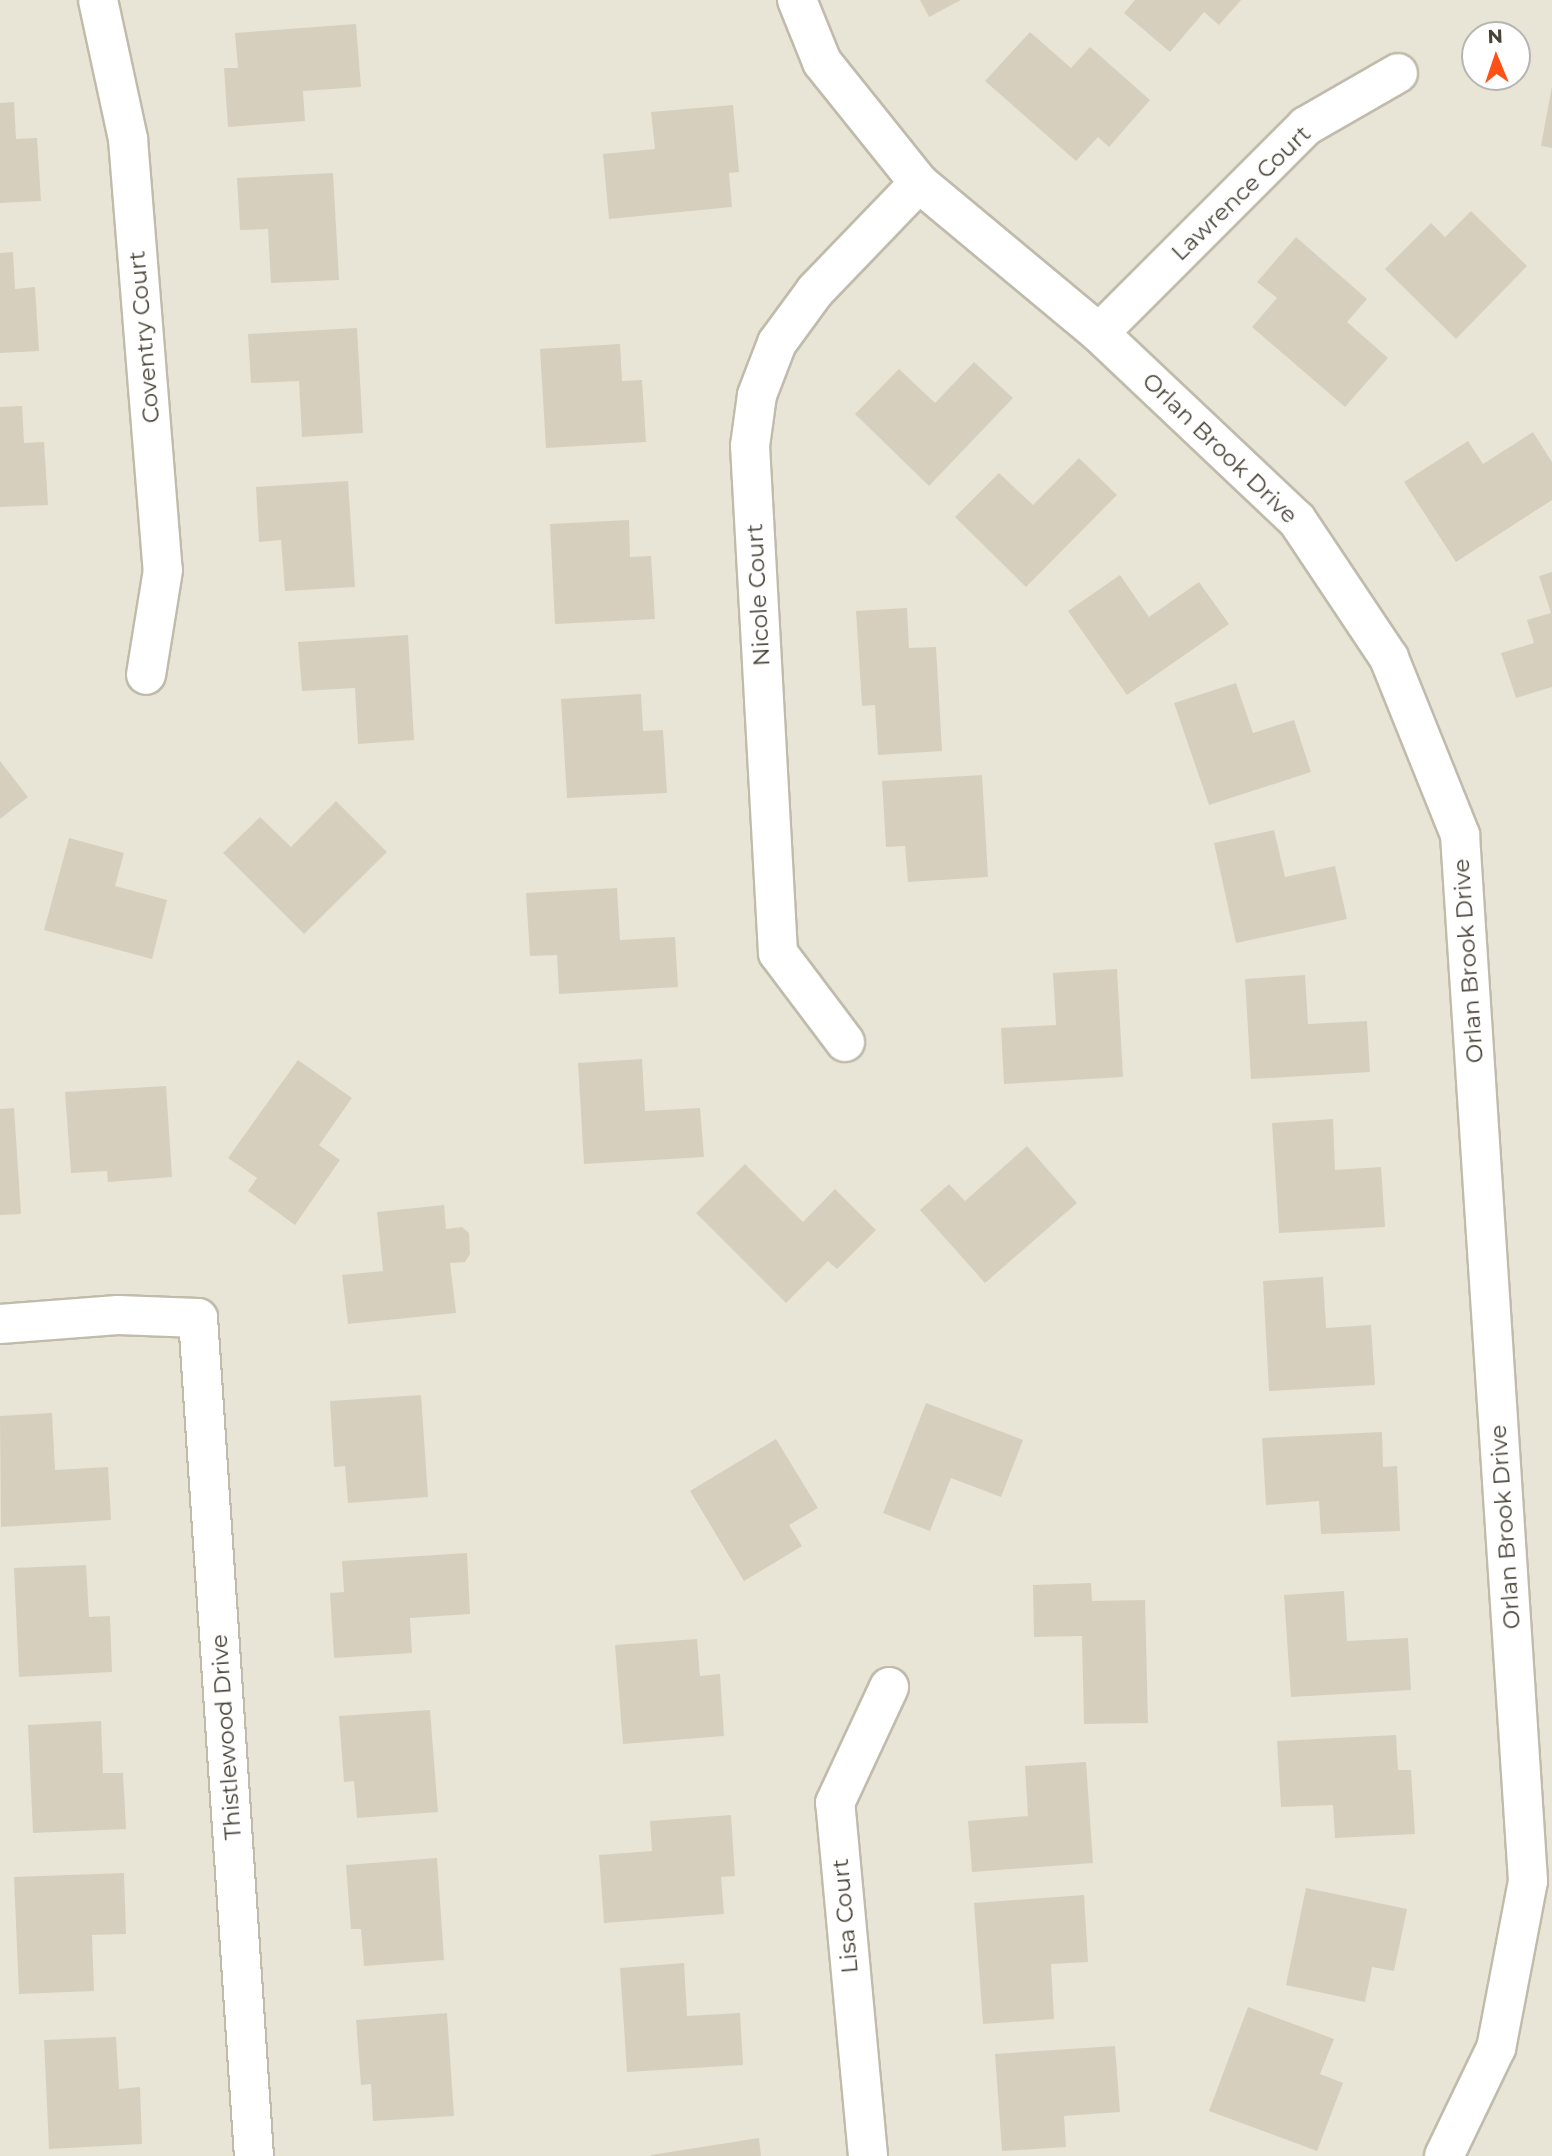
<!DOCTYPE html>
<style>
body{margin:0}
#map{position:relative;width:1552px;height:2156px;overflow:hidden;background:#f4f2e8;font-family:Montserrat,sans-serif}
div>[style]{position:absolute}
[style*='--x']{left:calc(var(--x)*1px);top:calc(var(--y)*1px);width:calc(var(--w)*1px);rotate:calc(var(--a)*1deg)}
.residential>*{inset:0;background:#e8e5d6}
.building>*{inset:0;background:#d6cfbe}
.roads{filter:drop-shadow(2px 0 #c0bbab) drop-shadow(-2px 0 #c0bbab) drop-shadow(0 2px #c0bbab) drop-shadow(0 -2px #c0bbab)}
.minor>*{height:38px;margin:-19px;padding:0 19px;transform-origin:19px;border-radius:19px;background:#fff}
span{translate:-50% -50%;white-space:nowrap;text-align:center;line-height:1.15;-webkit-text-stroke:7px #fff;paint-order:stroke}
.street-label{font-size:23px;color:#484337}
.north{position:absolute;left:1461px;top:21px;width:70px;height:70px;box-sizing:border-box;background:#fff;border:2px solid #b6b4af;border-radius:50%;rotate:358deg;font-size:19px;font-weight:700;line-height:28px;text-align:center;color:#484337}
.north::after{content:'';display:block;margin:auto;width:24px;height:32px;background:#fd5117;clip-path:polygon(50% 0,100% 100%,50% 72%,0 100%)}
</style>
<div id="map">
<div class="residential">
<div style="clip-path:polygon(evenodd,0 0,1552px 0,1552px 2156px,0 2156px,0 0,1475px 35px,1517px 35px,1517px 77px,1475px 77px,1475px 35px)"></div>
</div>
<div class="building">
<div style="clip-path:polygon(920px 0,961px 0,929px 17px)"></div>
<div style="clip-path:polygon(1135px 0,1241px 0,1219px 25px,1204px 12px,1170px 52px,1124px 13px)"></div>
<div style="clip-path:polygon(356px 24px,361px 87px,303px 91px,305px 121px,228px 127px,224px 68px,238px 68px,235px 33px)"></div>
<div style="clip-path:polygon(1030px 32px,1071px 68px,1090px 47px,1150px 100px,1109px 147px,1098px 137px,1076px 161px,985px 81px)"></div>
<div style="clip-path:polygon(1552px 86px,1552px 148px,1541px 146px)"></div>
<div style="clip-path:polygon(14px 102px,16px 139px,37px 138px,41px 201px,0 203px,0 103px)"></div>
<div style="clip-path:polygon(733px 105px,739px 172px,729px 173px,732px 207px,609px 219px,603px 154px,655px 149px,651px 112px)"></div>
<div style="clip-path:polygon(333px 173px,339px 280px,271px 283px,268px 229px,240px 230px,237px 178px)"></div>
<div style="clip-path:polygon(1471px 211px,1527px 266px,1456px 339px,1385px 269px,1431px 223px,1445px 237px)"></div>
<div style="clip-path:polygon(1296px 237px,1367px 299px,1347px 322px,1388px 358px,1345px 407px,1252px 327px,1277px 298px,1257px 282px)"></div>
<div style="clip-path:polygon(13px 252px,15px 289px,35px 287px,39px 351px,0 353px,0 253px)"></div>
<div style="clip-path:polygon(357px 328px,363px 433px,302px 437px,299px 381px,251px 383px,248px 334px)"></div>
<div style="clip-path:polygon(620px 344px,622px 381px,642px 380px,646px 442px,546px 448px,540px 349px)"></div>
<div style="clip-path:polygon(974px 362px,1013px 398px,929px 486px,855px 414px,899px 369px,935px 403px)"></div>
<div style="clip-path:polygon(22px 406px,24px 443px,44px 442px,48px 505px,0 507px,0 407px)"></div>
<div style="clip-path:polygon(1533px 432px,1552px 462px,1552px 500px,1456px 562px,1404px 482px,1468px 441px,1483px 464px)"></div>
<div style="clip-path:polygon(1079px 458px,1117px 495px,1026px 587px,955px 517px,999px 473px,1033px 505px)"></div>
<div style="clip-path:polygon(348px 481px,355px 587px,285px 591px,281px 540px,259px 542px,256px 487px)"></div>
<div style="clip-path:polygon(629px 520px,630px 557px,651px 556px,655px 619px,555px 624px,550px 524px)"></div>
<div style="clip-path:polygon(1552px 572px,1552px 687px,1516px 698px,1501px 653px,1534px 643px,1527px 620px,1551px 613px,1539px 576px)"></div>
<div style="clip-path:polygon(1120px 575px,1149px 617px,1199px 582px,1229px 624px,1127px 695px,1068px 611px)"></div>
<div style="clip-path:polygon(907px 608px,909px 648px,936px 647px,942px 751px,878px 755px,875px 705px,862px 706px,856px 611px)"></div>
<div style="clip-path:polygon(408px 635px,414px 740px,358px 744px,355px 688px,302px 691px,298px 642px)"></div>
<div style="clip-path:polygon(1236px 683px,1253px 733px,1294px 720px,1311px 772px,1209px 805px,1174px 703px)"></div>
<div style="clip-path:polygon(641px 694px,643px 731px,663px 730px,667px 793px,567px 798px,561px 699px)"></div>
<div style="clip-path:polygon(0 761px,28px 797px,0 819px)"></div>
<div style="clip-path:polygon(982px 775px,988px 877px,908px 882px,905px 846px,886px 847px,882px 781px)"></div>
<div style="clip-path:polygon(336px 801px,387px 852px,304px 934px,223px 853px,260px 817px,291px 847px)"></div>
<div style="clip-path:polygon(1274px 830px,1285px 877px,1335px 866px,1347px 919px,1236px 943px,1214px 843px)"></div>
<div style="clip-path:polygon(69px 838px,124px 853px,115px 886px,167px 900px,152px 959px,44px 930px)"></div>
<div style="clip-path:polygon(617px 888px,620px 940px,675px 937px,678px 987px,559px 994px,557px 955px,530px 956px,526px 893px)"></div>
<div style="clip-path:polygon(1117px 969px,1123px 1077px,1004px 1084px,1001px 1028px,1056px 1025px,1053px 973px)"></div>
<div style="clip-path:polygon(1305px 975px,1308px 1024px,1367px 1021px,1370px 1072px,1251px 1079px,1245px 979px)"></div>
<div style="clip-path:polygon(642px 1059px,645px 1111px,700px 1108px,704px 1157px,584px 1164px,578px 1063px)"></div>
<div style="clip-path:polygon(298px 1060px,352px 1098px,319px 1145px,340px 1160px,295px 1225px,248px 1191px,257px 1178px,228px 1158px)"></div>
<div style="clip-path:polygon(166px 1086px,172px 1177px,108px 1182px,107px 1171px,71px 1173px,65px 1092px)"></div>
<div style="clip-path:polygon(14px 1108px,21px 1214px,0 1215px,0 1109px)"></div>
<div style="clip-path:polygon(1333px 1119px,1335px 1170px,1381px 1167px,1385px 1227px,1279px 1233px,1272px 1123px)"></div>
<div style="clip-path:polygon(1027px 1146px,1077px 1203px,985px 1283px,920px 1210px,949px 1184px,965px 1201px)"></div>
<div style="clip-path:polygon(745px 1164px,803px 1222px,835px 1189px,876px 1230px,837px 1269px,828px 1261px,786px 1303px,696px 1213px)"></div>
<div style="clip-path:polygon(444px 1205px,446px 1229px,462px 1227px,469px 1233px,470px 1254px,465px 1262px,450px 1263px,456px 1313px,348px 1324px,342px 1275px,383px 1271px,377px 1212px)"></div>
<div style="clip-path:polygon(1323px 1277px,1326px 1328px,1371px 1325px,1375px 1385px,1269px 1391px,1263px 1281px)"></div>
<div style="clip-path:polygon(421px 1395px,428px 1497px,348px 1503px,345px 1466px,334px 1467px,330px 1401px)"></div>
<div style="clip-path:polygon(926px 1403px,1023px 1440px,1001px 1497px,951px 1478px,930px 1531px,883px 1513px)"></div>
<div style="clip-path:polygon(52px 1413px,55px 1470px,108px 1467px,111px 1520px,1px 1527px,0 1416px)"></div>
<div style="clip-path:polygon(1382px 1432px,1383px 1467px,1397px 1466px,1400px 1531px,1321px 1534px,1319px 1501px,1266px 1505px,1262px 1438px)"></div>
<div style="clip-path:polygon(776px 1439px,818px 1508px,789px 1525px,802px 1546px,744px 1581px,690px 1491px)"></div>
<div style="clip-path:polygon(467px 1553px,470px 1614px,410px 1618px,412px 1653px,334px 1658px,330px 1593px,344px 1592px,342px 1561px)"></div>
<div style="clip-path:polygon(86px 1565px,89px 1617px,110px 1616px,112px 1672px,19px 1677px,14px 1568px)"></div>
<div style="clip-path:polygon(1091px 1583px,1092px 1601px,1145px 1600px,1148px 1723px,1084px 1724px,1082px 1636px,1034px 1637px,1033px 1585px)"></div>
<div style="clip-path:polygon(1344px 1591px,1347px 1641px,1408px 1638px,1411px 1690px,1291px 1697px,1284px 1595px)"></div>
<div style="clip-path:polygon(697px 1639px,700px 1676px,720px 1674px,724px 1736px,623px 1744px,615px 1645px)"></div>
<div style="clip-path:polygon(430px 1710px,438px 1812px,357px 1818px,354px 1781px,344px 1782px,339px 1716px)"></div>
<div style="clip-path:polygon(101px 1721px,103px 1773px,123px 1773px,126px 1829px,33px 1833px,28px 1725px)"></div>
<div style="clip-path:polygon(1396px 1735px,1398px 1770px,1411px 1770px,1415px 1834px,1335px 1838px,1333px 1805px,1281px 1807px,1277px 1741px)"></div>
<div style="clip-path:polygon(1086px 1762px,1093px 1863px,972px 1872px,968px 1821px,1028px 1816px,1025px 1766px)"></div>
<div style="clip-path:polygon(731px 1815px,735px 1876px,721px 1877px,724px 1914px,604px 1923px,599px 1855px,652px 1851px,650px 1821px)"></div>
<div style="clip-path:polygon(437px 1858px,444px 1960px,364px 1966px,361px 1929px,351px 1929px,346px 1865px)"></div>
<div style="clip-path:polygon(124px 1873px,126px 1934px,92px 1935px,94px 1991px,19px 1994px,14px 1877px)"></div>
<div style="clip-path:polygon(1306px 1888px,1407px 1909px,1394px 1971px,1372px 1967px,1365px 2002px,1286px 1985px)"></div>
<div style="clip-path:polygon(1084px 1895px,1088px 1962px,1051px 1964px,1054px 2019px,983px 2024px,974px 1903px)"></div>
<div style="clip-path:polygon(684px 1963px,687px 2016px,740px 2013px,743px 2065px,627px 2072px,620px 1968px)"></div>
<div style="clip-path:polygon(1248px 2007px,1334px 2039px,1320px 2074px,1343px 2083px,1317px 2151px,1209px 2111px)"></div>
<div style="clip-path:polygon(447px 2013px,454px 2116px,373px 2121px,371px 2084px,361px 2085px,356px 2020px)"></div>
<div style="clip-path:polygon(116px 2037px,119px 2089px,140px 2087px,142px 2144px,49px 2149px,44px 2040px)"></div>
<div style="clip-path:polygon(1115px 2046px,1120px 2112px,1064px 2116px,1066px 2147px,1002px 2151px,995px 2054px)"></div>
<div style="clip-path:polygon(759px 2138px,761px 2156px,651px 2156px,651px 2155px)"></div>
</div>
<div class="roads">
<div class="minor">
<div style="--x:98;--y:0;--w:142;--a:77.8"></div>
<div style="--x:128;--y:139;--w:432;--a:85.4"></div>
<div style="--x:163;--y:570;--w:106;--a:99.2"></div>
<div style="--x:797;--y:0;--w:67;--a:68"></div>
<div style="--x:822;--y:62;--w:155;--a:51.3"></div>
<div style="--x:919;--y:183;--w:234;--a:39.8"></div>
<div style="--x:1099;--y:333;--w:272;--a:43.4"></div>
<div style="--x:1297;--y:520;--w:166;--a:56.3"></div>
<div style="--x:1389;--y:658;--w:191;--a:68.1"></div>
<div style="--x:1460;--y:835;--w:1048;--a:86.28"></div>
<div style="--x:1528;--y:1881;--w:170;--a:100.8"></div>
<div style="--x:1496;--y:2048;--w:120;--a:115.7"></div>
<div style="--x:1099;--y:333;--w:293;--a:-45"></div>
<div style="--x:1306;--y:126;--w:106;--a:-29.9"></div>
<div style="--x:845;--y:1042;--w:111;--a:-127"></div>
<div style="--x:778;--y:953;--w:508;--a:-93.16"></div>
<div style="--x:750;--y:446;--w:51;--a:-82.2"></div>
<div style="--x:757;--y:395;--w:56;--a:-69"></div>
<div style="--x:777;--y:343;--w:64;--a:-53.8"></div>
<div style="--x:815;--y:291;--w:150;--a:-46.1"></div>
<div style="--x:0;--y:1324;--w:118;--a:-4.4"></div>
<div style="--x:118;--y:1315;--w:80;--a:2.1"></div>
<div style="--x:198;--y:1318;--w:840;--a:86.18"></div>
<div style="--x:868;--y:2156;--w:355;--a:-95.3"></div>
<div style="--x:835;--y:1803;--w:128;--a:-65"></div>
</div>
</div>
<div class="street-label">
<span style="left:1241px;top:193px;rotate:-44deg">Lawrence Court</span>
<span style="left:144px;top:337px;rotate:-95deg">Coventry Court</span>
<span style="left:1220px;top:448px;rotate:44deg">Orlan Brook Drive</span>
<span style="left:758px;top:595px;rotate:-93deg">Nicole Court</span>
<span style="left:1468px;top:961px;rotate:-94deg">Orlan Brook Drive</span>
<span style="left:1505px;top:1527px;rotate:-94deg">Orlan Brook Drive</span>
<span style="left:226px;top:1737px;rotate:-94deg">Thistlewood Drive</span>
<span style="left:845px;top:1916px;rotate:-95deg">Lisa Court</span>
</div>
<div class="north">N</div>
</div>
